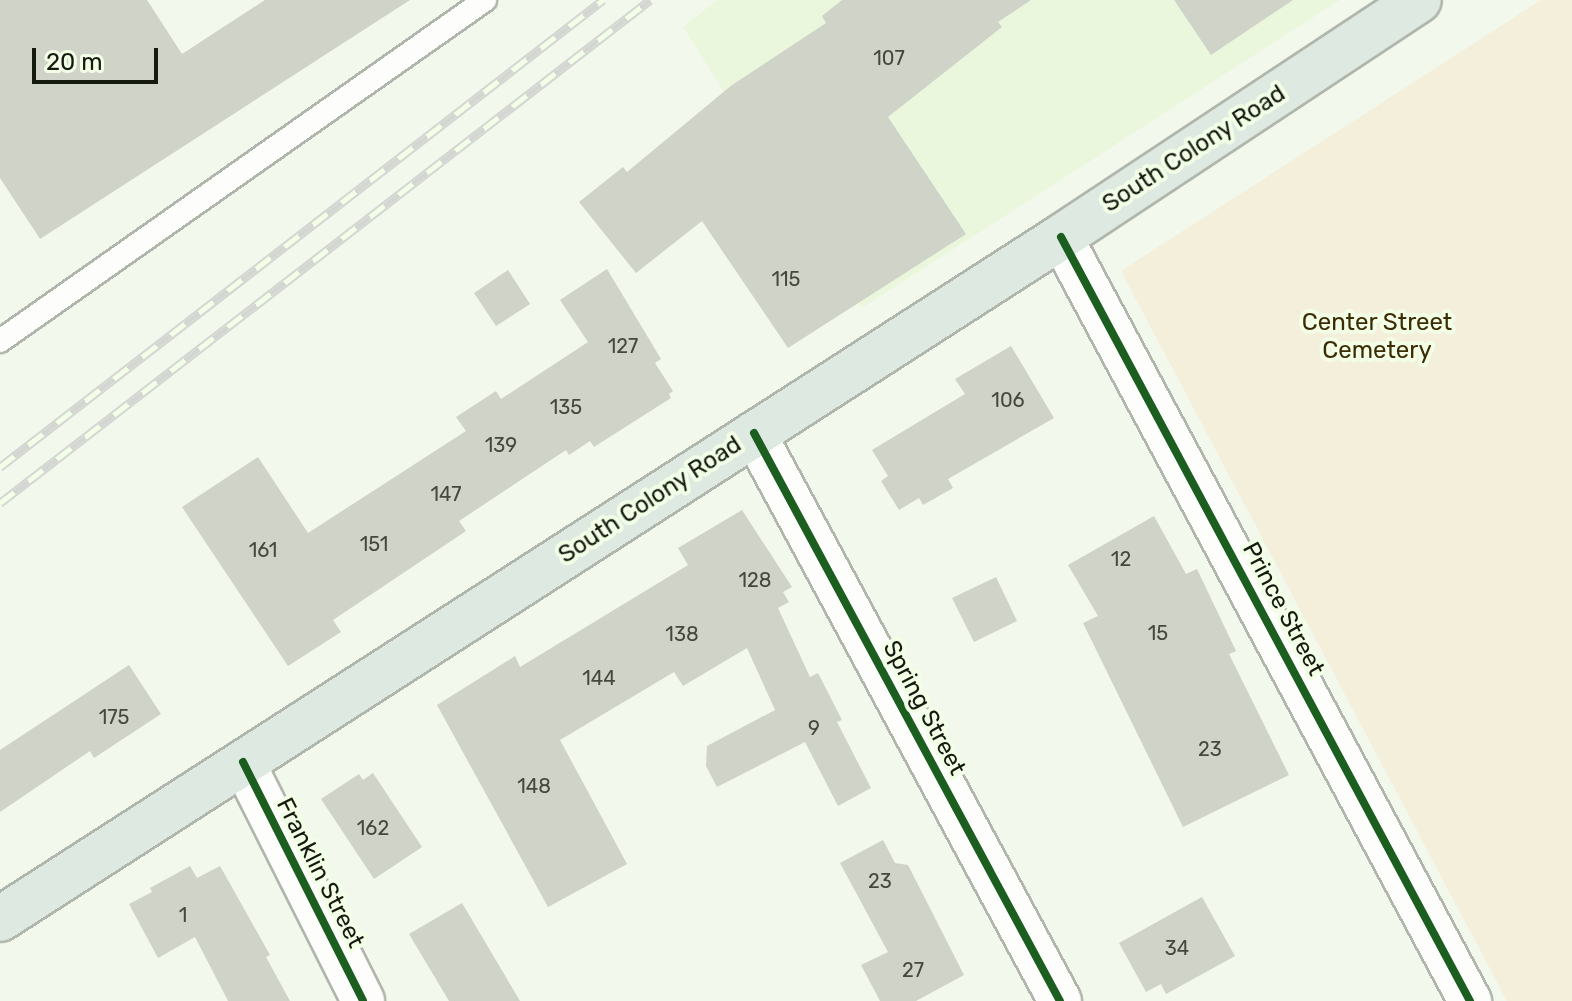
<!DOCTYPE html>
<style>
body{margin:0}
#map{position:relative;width:1572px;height:1001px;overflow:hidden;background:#f2f8ec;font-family:Rubik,sans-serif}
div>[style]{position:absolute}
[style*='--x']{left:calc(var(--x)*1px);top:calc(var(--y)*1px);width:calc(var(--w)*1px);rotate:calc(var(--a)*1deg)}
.built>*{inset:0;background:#eaf7dd}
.green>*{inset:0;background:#f4efda}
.building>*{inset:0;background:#d0d3c7}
.roads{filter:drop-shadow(2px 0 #b1b6ac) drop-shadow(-2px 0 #b1b6ac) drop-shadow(0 2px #b1b6ac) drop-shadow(0 -2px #b1b6ac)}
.lane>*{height:22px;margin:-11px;padding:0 11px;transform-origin:11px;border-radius:11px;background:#fdfefc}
.street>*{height:42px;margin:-21px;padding:0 21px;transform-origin:21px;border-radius:21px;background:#fdfefc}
.primary>*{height:44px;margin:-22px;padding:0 22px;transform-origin:22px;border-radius:22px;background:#dee9e1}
.rail>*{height:9px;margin-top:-4.5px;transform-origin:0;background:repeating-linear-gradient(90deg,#f2fee6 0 18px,#d4d6d2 0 36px);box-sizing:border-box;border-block:2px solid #d4d6d2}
.cycleway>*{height:8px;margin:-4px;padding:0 4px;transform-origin:4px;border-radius:4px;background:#1b5e20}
span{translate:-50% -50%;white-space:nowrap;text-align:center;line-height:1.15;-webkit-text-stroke:8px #f2fee6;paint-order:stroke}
.number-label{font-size:20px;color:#44483d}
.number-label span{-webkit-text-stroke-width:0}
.street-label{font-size:24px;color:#151a0f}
.park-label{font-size:24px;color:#3c2c03}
.scale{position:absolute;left:32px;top:48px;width:126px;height:36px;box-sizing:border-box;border:4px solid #151a0f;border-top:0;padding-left:10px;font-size:24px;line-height:28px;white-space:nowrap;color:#151a0f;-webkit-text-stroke:6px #f2fee6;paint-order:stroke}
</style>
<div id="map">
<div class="built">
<div style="clip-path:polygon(717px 0,1340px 0,862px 308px,683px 27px)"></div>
</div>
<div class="green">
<div style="clip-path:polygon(1541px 0,1572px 0,1572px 1001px,1507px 1001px,1121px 271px)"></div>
</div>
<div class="building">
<div style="clip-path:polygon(0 0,147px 0,182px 54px,265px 0,410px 0,40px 239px,0 178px)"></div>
<div style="clip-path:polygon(842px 0,1031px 0,998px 22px,1002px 27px,888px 117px,966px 234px,788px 348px,702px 221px,636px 273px,579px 202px,623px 167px,627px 172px,732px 85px,826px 23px,822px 16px)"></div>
<div style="clip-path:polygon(1174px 0,1293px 0,1211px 55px)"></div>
<div style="clip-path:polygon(607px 269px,661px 359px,655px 363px,673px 391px,669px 394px,671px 398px,594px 447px,590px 441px,569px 455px,566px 450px,459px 521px,466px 531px,333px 620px,341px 632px,288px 666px,182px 507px,258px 457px,308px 533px,466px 431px,456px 417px,496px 391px,501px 399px,588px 342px,560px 300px)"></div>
<div style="clip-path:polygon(508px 270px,530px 304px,496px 326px,474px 293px)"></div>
<div style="clip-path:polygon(1011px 346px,1054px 418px,948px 479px,953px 488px,923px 505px,919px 498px,899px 510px,881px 481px,888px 476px,872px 450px,965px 394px,955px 379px)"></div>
<div style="clip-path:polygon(742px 510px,792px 587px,783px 592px,789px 602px,778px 608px,810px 677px,818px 673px,842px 720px,837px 722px,871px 788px,838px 806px,805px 742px,717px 787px,706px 766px,707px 746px,775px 710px,747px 648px,683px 686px,674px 672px,560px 740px,627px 864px,548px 907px,437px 705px,515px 656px,520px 667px,688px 565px,678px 548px)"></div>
<div style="clip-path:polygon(1154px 516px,1186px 574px,1197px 569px,1236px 651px,1229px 654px,1289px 775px,1183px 827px,1083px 623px,1098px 616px,1068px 565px)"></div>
<div style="clip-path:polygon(996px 577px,1017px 621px,974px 642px,952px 598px)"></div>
<div style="clip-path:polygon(129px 665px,161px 714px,94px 758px,90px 751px,0 812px,0 750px)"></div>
<div style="clip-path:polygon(373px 773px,422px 847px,374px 879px,321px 799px,359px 774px,363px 780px)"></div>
<div style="clip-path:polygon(883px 840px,895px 863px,908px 865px,964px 975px,916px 1001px,880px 1001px,861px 965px,888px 952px,840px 863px)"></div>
<div style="clip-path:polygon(190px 866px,197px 878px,220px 866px,270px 955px,266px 957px,290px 1001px,228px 1001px,195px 937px,158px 958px,129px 904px,152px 892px,150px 888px)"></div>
<div style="clip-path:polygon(1202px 897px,1235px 956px,1166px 994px,1161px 984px,1146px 992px,1119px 943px)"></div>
<div style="clip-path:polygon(462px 903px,520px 1001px,449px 1001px,409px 934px)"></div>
</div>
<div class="roads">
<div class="lane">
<div style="--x:0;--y:341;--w:593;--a:-35.11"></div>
</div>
<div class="street">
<div style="--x:1061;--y:237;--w:867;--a:61.84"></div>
<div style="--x:754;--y:433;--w:645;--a:61.69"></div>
<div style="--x:243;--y:762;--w:267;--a:63.3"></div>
</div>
<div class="primary">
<div style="--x:0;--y:919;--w:1261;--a:-32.73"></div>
<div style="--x:1061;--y:237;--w:429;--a:-33.5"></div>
</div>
</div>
<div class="rail">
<div style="--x:0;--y:467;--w:763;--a:-37.76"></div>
<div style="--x:0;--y:503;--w:822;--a:-37.73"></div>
</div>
<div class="cycleway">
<div style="--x:1061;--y:237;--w:867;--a:61.84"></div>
<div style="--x:754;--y:433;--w:645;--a:61.69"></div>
<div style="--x:243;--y:762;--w:267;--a:63.3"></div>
</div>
<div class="number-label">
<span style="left:889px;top:58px">107</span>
<span style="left:786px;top:279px">115</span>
<span style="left:623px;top:346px">127</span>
<span style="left:1008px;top:400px">106</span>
<span style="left:566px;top:407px">135</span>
<span style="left:501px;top:445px">139</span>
<span style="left:446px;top:494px">147</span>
<span style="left:374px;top:544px">151</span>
<span style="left:263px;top:550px">161</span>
<span style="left:1121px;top:559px">12</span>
<span style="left:755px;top:580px">128</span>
<span style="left:1158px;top:633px">15</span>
<span style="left:682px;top:634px">138</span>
<span style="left:599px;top:678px">144</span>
<span style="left:114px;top:717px">175</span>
<span style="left:814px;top:728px">9</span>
<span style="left:1210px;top:749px">23</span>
<span style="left:534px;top:786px">148</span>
<span style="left:373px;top:828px">162</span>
<span style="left:880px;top:881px">23</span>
<span style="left:183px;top:915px">1</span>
<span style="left:1177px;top:948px">34</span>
<span style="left:913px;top:970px">27</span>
</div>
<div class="street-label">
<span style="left:1194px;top:149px;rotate:-33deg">South Colony Road</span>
<span style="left:650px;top:500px;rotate:-33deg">South Colony Road</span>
<span style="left:1283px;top:609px;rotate:62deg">Prince Street</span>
<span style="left:924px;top:708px;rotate:62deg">Spring Street</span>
<span style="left:320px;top:873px;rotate:63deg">Franklin Street</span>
</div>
<div class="park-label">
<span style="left:1377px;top:337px">Center Street<br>Cemetery</span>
</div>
<div class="scale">20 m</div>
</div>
